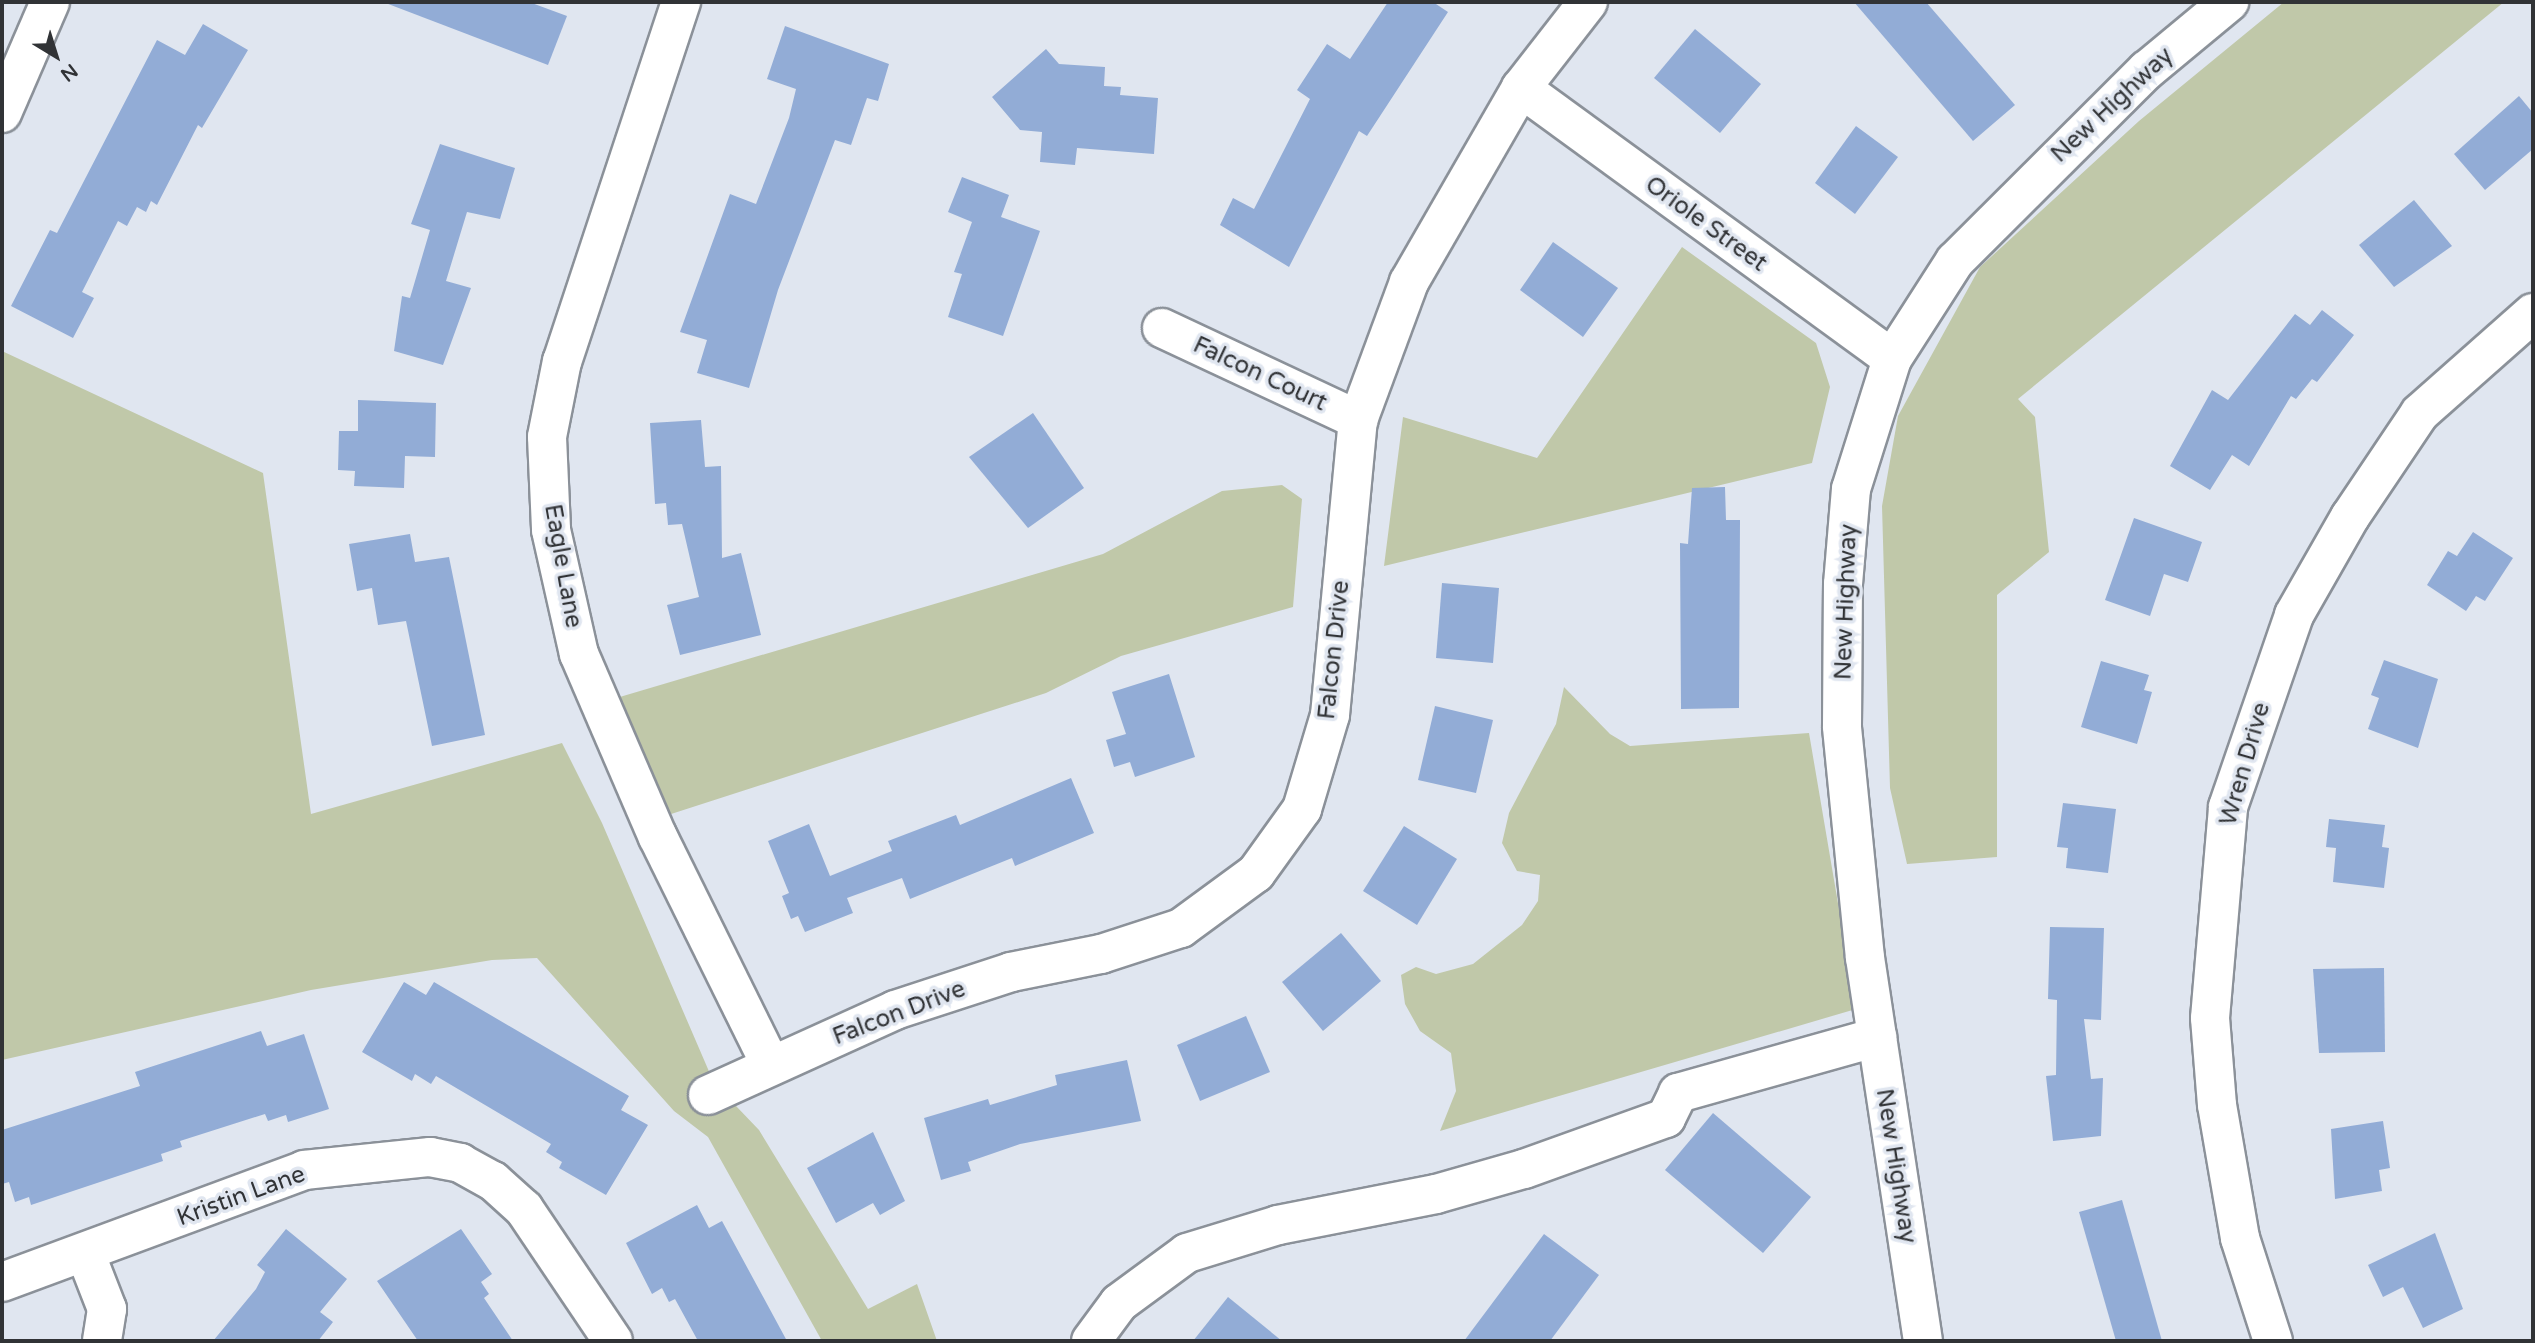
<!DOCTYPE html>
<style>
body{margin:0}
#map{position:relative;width:2535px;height:1343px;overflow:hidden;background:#e0e6f0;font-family:"Varela Round",sans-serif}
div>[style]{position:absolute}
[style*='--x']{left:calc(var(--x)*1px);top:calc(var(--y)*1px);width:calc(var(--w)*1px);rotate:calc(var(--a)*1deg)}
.green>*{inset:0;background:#c0c8a9}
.building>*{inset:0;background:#92acd6}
.roads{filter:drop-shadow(2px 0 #8b9199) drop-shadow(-2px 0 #8b9199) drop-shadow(0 2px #8b9199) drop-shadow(0 -2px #8b9199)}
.minor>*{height:38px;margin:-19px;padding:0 19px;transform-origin:19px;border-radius:19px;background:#fff}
span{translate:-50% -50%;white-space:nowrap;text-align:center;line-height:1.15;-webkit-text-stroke:7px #e0e6f0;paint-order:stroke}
.street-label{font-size:24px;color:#313336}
.frame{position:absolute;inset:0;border:4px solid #313336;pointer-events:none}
.north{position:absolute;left:21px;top:21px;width:70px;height:70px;-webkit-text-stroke:5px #e0e6f0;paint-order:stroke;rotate:142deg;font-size:19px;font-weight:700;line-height:28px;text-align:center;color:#313336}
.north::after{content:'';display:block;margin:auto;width:24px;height:32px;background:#313336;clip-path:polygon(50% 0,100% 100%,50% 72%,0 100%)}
</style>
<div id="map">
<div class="green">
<div style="clip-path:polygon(2284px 2px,2504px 2px,2018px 399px,2035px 417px,2049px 552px,1997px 595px,1997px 857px,1907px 864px,1890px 788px,1882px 506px,1898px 416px,1980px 267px,2139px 121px)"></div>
<div style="clip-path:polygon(1682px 247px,1816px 343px,1830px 387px,1812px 463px,1384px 566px,1403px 417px,1537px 458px)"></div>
<div style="clip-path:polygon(2px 351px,263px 473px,311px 814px,562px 743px,602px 823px,714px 1083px,759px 1130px,868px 1309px,917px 1284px,937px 1341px,822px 1341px,708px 1137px,674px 1111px,537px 958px,492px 960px,311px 990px,2px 1060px)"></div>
<div style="clip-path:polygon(1282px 485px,1302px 499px,1293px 607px,1121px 656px,1046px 693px,668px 815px,613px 699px,1103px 554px,1222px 491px)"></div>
<div style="clip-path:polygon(1564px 687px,1610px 734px,1630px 746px,1809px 733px,1856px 1009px,1440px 1131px,1456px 1091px,1451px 1053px,1420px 1031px,1405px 1004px,1401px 975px,1416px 967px,1436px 974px,1473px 964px,1522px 925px,1538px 901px,1540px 875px,1517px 871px,1502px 843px,1509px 813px,1556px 724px)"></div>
</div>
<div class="building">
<div style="clip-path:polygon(383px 2px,529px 2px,567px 16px,548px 65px)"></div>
<div style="clip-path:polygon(1388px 2px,1433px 2px,1448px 12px,1367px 136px,1359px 131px,1289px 267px,1220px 225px,1233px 198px,1254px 209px,1310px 99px,1297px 90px,1327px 44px,1350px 59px)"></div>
<div style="clip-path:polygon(1854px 2px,1926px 2px,2015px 105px,1973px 141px)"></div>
<div style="clip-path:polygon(203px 24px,248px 50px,202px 128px,198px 125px,157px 205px,151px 201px,146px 212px,137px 207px,127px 226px,118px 221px,82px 292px,94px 298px,73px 338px,11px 306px,50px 230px,57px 233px,157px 40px,185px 55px)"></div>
<div style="clip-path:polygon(785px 26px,889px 64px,878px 101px,867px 98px,851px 145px,835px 140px,778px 290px,749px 388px,697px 373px,707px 340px,680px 332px,730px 194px,756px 204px,789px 118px,796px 89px,767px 79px)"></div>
<div style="clip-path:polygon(1695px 29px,1761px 84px,1720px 133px,1654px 78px)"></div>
<div style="clip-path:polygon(1046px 49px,1059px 64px,1105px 67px,1104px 86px,1121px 87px,1120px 95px,1158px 98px,1154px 154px,1077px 148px,1075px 165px,1040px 162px,1042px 132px,1020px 130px,992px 97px)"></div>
<div style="clip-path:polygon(2519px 96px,2533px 113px,2533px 149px,2485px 190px,2454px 154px)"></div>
<div style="clip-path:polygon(1856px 126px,1898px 157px,1855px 214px,1815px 183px)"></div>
<div style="clip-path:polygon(440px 144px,515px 168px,500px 219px,467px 212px,446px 281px,471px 288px,443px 365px,394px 351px,402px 296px,410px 298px,430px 230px,411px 224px)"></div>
<div style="clip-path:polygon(962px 177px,1009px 195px,1001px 217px,1040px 231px,1003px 336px,948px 317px,962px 274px,954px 272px,972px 222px,948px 212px)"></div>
<div style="clip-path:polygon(2414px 200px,2452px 246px,2394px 287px,2359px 245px)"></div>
<div style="clip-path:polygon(1553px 242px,1618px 288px,1583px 337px,1520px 290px)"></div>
<div style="clip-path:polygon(2322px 310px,2354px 335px,2317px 382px,2312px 379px,2296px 399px,2291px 396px,2249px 466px,2232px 455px,2210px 490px,2170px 466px,2212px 390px,2228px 400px,2295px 314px,2310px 325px)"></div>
<div style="clip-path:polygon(358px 400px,436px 403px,435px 457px,405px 456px,404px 488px,354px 486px,355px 471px,338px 470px,339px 431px,358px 431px)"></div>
<div style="clip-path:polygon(1033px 413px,1084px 488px,1028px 528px,969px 457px)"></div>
<div style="clip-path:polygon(701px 420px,705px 467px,721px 466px,722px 558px,741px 553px,761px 635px,680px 655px,667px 605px,699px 597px,682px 524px,668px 525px,666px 503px,655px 504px,650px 423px)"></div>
<div style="clip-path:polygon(1725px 487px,1726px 520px,1740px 520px,1739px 708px,1681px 709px,1680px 543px,1688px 544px,1692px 488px)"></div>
<div style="clip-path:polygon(2134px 518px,2202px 542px,2188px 582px,2164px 574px,2150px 616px,2105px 600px)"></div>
<div style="clip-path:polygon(2473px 532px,2513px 558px,2485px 601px,2476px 596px,2466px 611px,2427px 585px,2448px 551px,2457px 556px)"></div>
<div style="clip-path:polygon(410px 534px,415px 562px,449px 557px,485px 735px,432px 746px,406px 621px,378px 625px,372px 588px,357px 591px,349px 544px)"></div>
<div style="clip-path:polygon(1442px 583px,1499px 588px,1493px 663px,1436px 658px)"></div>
<div style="clip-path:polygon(2384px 660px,2438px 679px,2418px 748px,2368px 729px,2379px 698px,2371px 695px)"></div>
<div style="clip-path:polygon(2101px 661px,2149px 675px,2144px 690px,2152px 692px,2137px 744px,2081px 727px)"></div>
<div style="clip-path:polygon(1169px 674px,1195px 757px,1135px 777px,1130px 762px,1114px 767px,1106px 740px,1126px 734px,1112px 692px)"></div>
<div style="clip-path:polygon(1435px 706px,1493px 720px,1476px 793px,1418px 780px)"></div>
<div style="clip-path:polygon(1071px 778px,1094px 833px,1015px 866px,1012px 858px,910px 899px,902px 878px,847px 898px,853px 913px,805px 932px,798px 916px,791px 919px,782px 896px,789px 893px,768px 841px,809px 824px,830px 876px,892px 851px,888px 841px,956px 815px,960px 825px)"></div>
<div style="clip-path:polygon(2063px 803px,2116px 809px,2108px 873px,2066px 868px,2068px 848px,2057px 847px)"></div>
<div style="clip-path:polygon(2329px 819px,2385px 825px,2382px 847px,2389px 848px,2384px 888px,2333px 882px,2336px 848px,2326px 847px)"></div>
<div style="clip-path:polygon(1404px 826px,1457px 859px,1417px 925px,1363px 891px)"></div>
<div style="clip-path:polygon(2050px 927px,2104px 928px,2101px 1020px,2084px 1019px,2091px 1079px,2103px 1078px,2101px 1136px,2053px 1141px,2046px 1076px,2056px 1075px,2057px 1000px,2048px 999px)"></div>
<div style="clip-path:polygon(1341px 933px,1381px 981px,1323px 1031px,1282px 982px)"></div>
<div style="clip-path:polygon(2384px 968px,2385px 1052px,2319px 1053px,2313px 969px)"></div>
<div style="clip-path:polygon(404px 982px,426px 995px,434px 982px,629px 1096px,621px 1110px,648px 1125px,606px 1195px,559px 1168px,562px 1162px,546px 1152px,551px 1144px,436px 1076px,431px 1084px,415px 1074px,412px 1081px,362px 1052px)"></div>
<div style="clip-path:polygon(1246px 1016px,1270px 1072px,1200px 1101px,1177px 1045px)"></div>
<div style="clip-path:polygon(261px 1031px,267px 1046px,304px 1034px,329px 1109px,288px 1122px,286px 1115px,268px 1121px,265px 1114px,180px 1141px,182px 1147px,161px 1154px,163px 1161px,31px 1205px,29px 1197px,15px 1202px,9px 1182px,2px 1184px,2px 1130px,140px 1086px,135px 1072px)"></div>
<div style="clip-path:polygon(1127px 1060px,1141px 1121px,1020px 1144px,968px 1162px,971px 1171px,941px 1180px,924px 1118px,988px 1099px,990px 1105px,1057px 1085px,1055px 1075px)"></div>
<div style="clip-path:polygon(1713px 1113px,1811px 1197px,1763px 1253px,1665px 1170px)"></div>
<div style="clip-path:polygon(2383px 1121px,2390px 1168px,2379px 1170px,2382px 1191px,2335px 1199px,2331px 1129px)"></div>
<div style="clip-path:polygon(873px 1132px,905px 1201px,880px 1215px,873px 1203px,836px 1223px,807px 1168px)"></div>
<div style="clip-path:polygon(2122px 1200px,2162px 1341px,2116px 1341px,2079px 1212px)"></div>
<div style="clip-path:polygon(697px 1205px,709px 1228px,722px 1221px,787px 1341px,698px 1341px,675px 1299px,669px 1302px,662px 1288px,652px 1294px,626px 1243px)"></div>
<div style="clip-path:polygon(286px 1229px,347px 1279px,320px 1312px,333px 1322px,318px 1341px,213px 1341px,256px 1289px,265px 1272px,257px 1265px)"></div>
<div style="clip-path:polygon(461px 1229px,492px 1274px,481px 1282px,489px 1294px,484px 1298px,513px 1341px,418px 1341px,377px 1281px)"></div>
<div style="clip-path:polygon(2435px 1233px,2463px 1309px,2423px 1328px,2403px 1287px,2383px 1297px,2368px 1265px)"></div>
<div style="clip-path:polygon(1544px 1234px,1599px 1275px,1550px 1341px,1464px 1341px)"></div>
<div style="clip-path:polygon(1228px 1297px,1282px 1341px,1193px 1341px)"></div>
</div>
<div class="roads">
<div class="minor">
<div style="--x:681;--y:2;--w:378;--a:108.3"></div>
<div style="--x:562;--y:361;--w:77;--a:101.2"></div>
<div style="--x:547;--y:437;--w:93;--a:87.5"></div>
<div style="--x:551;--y:530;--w:127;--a:77.3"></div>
<div style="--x:579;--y:654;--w:199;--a:66.7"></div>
<div style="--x:658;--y:837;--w:255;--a:63.7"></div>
<div style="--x:1521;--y:88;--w:459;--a:36.1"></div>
<div style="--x:2;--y:113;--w:121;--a:-66.6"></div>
<div style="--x:1162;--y:328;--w:217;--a:25.1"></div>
<div style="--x:708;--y:1095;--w:205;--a:-24.4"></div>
<div style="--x:895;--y:1010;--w:122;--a:-18.1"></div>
<div style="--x:1011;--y:972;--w:92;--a:-11.3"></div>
<div style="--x:1101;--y:954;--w:84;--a:-18"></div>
<div style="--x:1181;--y:928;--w:93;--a:-36.3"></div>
<div style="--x:1256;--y:873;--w:79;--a:-54.3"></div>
<div style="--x:1302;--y:809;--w:98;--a:-73.4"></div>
<div style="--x:1330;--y:715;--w:296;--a:-84.6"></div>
<div style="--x:1358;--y:420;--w:147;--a:-69.7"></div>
<div style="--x:1409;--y:282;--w:224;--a:-60"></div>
<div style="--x:1521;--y:88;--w:109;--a:-52.1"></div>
<div style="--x:86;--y:1255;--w:58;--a:68.7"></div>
<div style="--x:107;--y:1309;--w:32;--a:99"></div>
<div style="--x:2;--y:1282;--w:322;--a:-20.3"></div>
<div style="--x:304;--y:1170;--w:127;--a:-5.9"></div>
<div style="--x:430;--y:1157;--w:31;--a:11"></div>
<div style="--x:460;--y:1163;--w:38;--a:29"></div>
<div style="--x:493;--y:1181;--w:42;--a:42.1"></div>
<div style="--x:524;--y:1209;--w:159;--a:56"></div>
<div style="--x:1091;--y:1341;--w:47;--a:-53.6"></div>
<div style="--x:1119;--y:1303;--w:84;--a:-36.3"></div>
<div style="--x:1187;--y:1253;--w:95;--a:-17.1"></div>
<div style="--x:1278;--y:1225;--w:161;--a:-11.1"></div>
<div style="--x:1436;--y:1194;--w:91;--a:-15.9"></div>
<div style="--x:1524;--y:1169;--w:151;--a:-19.8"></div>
<div style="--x:1666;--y:1118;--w:28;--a:-64"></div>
<div style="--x:1678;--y:1093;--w:207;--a:-15.7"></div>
<div style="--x:1923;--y:1341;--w:387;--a:-98.6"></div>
<div style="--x:1865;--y:958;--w:233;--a:-95.7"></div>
<div style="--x:1842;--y:726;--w:142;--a:-89.6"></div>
<div style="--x:1843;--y:584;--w:95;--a:-85.2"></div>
<div style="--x:1851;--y:489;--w:136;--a:-72.5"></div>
<div style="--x:1892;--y:359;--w:117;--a:-57.3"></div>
<div style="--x:1955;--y:261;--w:271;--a:-44.9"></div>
<div style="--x:2147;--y:70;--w:107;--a:-39.7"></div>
<div style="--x:2273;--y:1341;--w:108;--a:-107.8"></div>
<div style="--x:2240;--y:1238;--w:135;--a:-99.8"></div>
<div style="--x:2217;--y:1105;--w:87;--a:-94.6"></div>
<div style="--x:2210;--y:1018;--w:212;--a:-85.1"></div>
<div style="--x:2228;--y:807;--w:203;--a:-71"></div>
<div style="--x:2294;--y:615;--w:113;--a:-60.3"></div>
<div style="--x:2350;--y:517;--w:125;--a:-56.1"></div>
<div style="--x:2420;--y:413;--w:151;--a:-41.5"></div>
</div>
</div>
<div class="street-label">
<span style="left:2112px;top:105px;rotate:-43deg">New Highway</span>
<span style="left:1706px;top:224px;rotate:36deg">Oriole Street</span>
<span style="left:1260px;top:374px;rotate:25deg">Falcon Court</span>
<span style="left:563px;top:566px;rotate:80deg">Eagle Lane</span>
<span style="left:1846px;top:602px;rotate:-88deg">New Highway</span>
<span style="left:1334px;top:650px;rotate:-84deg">Falcon Drive</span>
<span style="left:2245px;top:764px;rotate:-74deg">Wren Drive</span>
<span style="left:899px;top:1013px;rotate:-21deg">Falcon Drive</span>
<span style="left:1896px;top:1166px;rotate:81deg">New Highway</span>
<span style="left:241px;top:1196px;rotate:-20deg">Kristin Lane</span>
</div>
<div class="frame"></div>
<div class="north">N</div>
</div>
